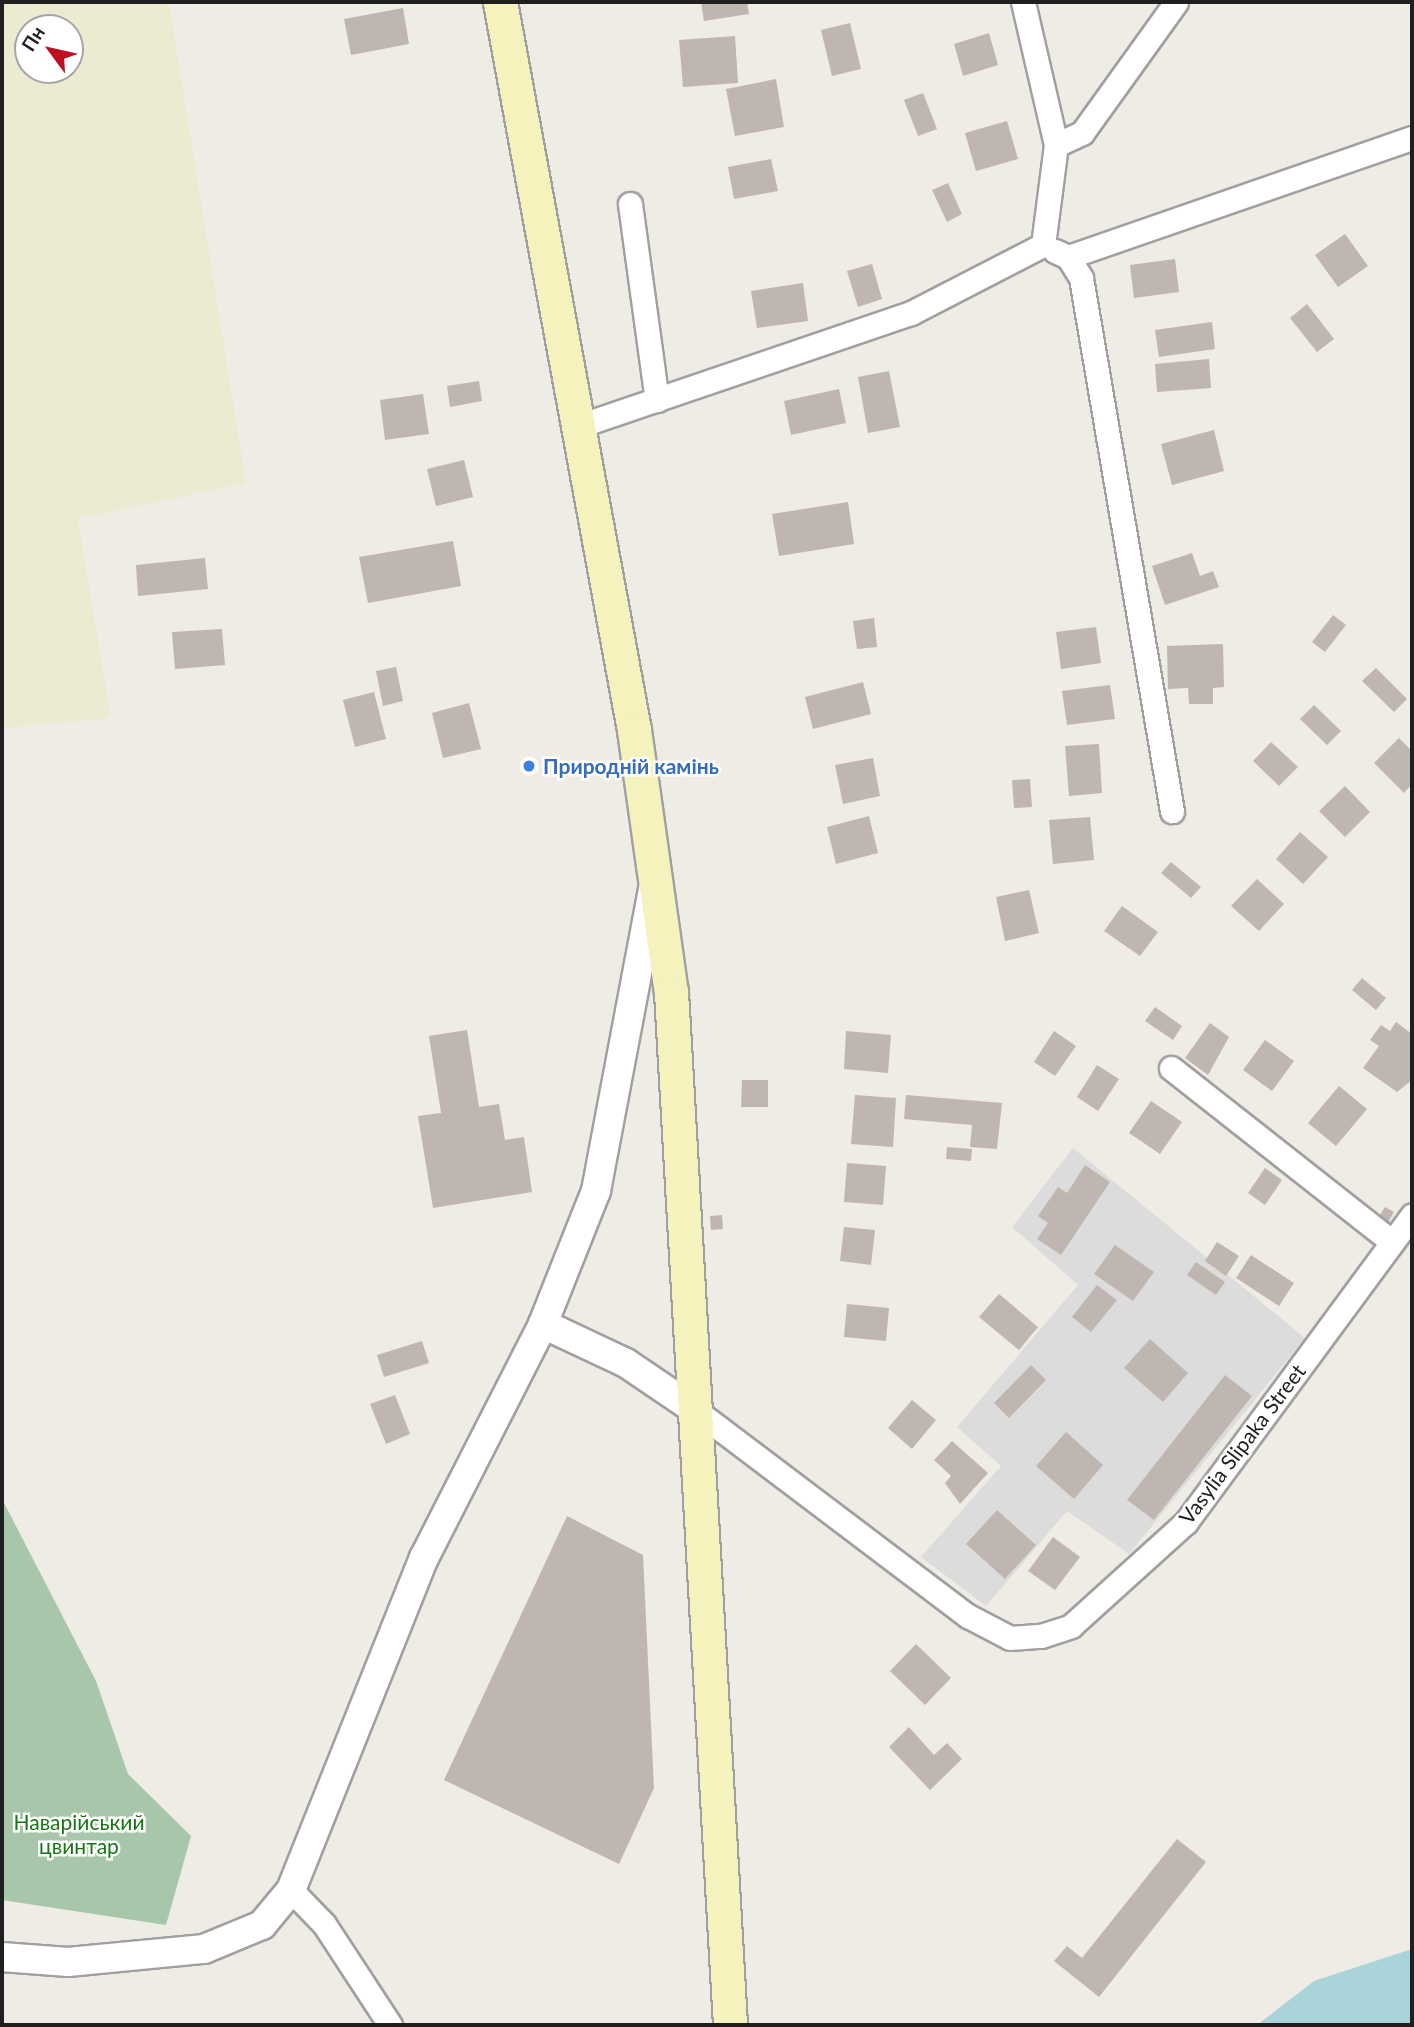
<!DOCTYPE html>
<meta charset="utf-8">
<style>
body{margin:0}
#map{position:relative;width:1414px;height:2027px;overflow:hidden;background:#efebe5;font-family:Lato,sans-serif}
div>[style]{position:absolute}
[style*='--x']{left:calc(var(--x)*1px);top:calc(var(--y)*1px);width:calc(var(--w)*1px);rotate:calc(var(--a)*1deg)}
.residential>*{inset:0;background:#dddcdc}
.farmland>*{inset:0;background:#ecebd2}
.cemetery>*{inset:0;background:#a8c6a9}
.water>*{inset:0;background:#a9d4da}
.building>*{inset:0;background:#bfb6b2}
.roads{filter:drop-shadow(2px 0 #a0a0a0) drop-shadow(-2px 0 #a0a0a0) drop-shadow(0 2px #a0a0a0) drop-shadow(0 -2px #a0a0a0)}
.minor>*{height:23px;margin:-11.5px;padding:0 11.5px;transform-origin:11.5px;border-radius:11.5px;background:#fff}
.tertiary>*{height:28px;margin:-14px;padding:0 14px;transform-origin:14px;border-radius:14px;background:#fff}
.secondary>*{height:33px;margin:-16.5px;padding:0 16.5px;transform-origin:16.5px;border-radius:16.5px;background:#f5f2bd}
.dots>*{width:19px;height:19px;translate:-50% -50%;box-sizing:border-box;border:4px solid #fff;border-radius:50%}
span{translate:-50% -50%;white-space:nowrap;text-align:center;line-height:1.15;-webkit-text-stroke:5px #fff;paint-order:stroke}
.shop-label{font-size:21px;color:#366cbe;font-weight:700}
.left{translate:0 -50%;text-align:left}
.street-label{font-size:21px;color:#1f1f1f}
.park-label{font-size:21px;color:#167613}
.frame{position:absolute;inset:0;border:4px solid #1f1f1f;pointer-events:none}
.north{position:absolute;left:14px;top:14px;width:70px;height:70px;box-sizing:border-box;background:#fff;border:2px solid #a5a5a5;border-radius:50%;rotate:303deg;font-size:19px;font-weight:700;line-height:28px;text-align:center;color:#1f1f1f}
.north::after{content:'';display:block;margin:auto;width:24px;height:32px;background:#c00d21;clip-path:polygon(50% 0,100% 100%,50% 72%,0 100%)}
</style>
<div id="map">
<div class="residential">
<div style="clip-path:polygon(1073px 1148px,1305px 1338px,1129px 1554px,1067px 1511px,986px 1606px,921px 1557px,1001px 1466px,957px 1427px,1078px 1285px,1012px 1227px)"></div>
</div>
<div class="farmland">
<div style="clip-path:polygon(evenodd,2px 2px,169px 2px,246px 483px,78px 519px,111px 718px,2px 728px,2px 2px,28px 28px,70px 28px,70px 70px,28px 70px,28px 28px)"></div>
</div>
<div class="cemetery">
<div style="clip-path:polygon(2px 1499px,96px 1681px,128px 1774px,191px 1836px,166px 1925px,2px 1900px)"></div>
</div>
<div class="water">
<div style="clip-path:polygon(1412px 1949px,1412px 2025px,1257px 2025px,1314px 1981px)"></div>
</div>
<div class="building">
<div style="clip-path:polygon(701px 2px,747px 2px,749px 14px,704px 21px)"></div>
<div style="clip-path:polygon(403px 8px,409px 44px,351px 55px,344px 19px)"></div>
<div style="clip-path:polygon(850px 23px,861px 69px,832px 76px,821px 30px)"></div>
<div style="clip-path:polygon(989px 33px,998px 65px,963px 76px,954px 44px)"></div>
<div style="clip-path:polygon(735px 36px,738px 83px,683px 87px,679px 40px)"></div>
<div style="clip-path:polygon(776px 79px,784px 127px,735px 136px,726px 89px)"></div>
<div style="clip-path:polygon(923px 93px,937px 129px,918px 136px,904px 100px)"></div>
<div style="clip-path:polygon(1007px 121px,1018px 159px,976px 171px,965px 133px)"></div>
<div style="clip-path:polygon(771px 159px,778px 191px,734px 199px,728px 167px)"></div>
<div style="clip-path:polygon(948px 183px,962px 214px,947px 222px,932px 190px)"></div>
<div style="clip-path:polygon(1345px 234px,1368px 266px,1338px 287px,1315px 255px)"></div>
<div style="clip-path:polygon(1175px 259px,1179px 292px,1134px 298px,1130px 265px)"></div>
<div style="clip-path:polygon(872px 264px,882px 299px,858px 307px,847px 271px)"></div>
<div style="clip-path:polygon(803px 283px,808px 321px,757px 328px,751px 291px)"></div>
<div style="clip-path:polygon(1307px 304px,1334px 339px,1317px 352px,1290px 318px)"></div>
<div style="clip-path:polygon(1212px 322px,1215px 349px,1159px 357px,1155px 330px)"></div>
<div style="clip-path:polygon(1209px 359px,1211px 388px,1157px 392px,1155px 364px)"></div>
<div style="clip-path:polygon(889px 371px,900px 427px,868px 433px,858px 377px)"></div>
<div style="clip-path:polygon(479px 381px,482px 401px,450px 407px,447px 386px)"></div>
<div style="clip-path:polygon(839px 389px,846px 423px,791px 435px,784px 401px)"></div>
<div style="clip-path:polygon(423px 394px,429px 434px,385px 440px,380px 400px)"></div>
<div style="clip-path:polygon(1214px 430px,1224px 471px,1172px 485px,1161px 444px)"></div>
<div style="clip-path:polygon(464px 460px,473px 497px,436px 506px,427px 469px)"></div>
<div style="clip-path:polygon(848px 502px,854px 544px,779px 556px,772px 514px)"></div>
<div style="clip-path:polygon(453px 541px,461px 586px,368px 603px,359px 557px)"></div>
<div style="clip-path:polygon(1192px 553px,1200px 576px,1213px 571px,1219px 587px,1165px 605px,1152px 566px)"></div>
<div style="clip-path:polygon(205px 558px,208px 589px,138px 596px,136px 565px)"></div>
<div style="clip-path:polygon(1333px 615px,1346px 625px,1325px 652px,1312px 642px)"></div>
<div style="clip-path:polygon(874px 618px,877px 647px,857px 649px,853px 621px)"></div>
<div style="clip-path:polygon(1096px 627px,1101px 663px,1061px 669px,1056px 632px)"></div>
<div style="clip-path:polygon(222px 629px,225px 665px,175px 669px,172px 632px)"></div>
<div style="clip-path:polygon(1223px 644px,1224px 687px,1213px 688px,1213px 704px,1189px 704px,1188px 688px,1168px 689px,1167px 646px)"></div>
<div style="clip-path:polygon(396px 667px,403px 701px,383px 706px,376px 671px)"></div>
<div style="clip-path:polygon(1376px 668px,1407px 699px,1394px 712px,1362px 681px)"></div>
<div style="clip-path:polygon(863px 682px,871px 714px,813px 729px,805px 697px)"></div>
<div style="clip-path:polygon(1110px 685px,1115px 719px,1067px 725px,1062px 691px)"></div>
<div style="clip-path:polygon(374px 692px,386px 739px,355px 747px,343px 700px)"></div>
<div style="clip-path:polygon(469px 703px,481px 749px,443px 758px,432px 713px)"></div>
<div style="clip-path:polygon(1314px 705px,1341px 731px,1327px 745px,1300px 719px)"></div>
<div style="clip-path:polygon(1399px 738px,1412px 751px,1412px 784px,1404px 793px,1374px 763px)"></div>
<div style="clip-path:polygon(1271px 742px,1298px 767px,1279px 786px,1253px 761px)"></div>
<div style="clip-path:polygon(1099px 744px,1102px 793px,1069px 796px,1065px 746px)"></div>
<div style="clip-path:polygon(873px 758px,880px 796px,843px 804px,835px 765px)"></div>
<div style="clip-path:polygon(1030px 779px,1032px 807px,1014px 808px,1012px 780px)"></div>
<div style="clip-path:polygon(1345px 786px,1370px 812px,1345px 837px,1319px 811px)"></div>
<div style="clip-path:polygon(869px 816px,878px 853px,836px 864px,827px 827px)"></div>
<div style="clip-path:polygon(1090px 817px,1094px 860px,1053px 864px,1049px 820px)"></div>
<div style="clip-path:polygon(1300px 832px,1328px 857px,1303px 884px,1276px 859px)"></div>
<div style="clip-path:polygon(1171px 862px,1201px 887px,1191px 898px,1161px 873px)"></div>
<div style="clip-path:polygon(1257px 879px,1284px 904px,1259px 931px,1231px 906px)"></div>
<div style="clip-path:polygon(1029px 890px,1039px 933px,1005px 941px,996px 897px)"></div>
<div style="clip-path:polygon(1122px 906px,1158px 932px,1140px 956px,1104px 931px)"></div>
<div style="clip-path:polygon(1362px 978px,1386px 998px,1376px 1010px,1352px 990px)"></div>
<div style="clip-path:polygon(1155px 1007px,1182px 1026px,1173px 1040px,1145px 1021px)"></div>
<div style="clip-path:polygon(1396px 1022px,1412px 1034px,1412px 1080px,1397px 1092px,1363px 1068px,1379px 1046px,1370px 1040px,1381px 1025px,1390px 1031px)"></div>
<div style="clip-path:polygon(1210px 1023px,1229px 1037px,1208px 1075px,1185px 1058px)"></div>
<div style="clip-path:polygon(467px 1030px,479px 1107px,499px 1104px,505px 1140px,524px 1137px,532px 1192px,433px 1208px,418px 1116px,441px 1113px,429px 1036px)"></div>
<div style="clip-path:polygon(846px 1031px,891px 1035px,888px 1073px,844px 1069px)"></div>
<div style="clip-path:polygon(1054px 1031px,1076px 1046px,1055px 1076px,1034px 1062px)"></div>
<div style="clip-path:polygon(1265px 1040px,1294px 1061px,1272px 1091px,1243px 1070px)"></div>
<div style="clip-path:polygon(1097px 1065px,1119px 1079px,1098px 1111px,1077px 1097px)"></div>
<div style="clip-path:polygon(742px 1080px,768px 1080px,768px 1107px,741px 1107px)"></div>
<div style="clip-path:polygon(1339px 1086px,1367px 1109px,1336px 1146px,1308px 1123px)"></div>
<div style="clip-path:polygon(855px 1095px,896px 1098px,893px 1147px,851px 1144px)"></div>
<div style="clip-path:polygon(906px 1095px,1002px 1103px,997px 1149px,970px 1147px,972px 1125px,904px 1119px)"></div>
<div style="clip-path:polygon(1151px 1101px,1182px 1122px,1160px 1154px,1129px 1133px)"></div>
<div style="clip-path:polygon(947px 1147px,972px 1149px,971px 1161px,946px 1159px)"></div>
<div style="clip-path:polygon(847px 1163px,886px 1166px,883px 1205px,844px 1202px)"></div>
<div style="clip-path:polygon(1085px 1165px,1110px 1182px,1061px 1255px,1037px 1239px,1048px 1223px,1038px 1216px,1058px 1187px,1067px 1193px)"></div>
<div style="clip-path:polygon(1265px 1168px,1282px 1180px,1265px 1205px,1248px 1193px)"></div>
<div style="clip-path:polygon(1385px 1207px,1394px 1212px,1387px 1224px,1378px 1218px)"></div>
<div style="clip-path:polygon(722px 1215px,723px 1229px,711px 1230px,710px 1216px)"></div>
<div style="clip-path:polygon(844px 1227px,875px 1230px,871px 1265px,840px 1261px)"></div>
<div style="clip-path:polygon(1217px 1242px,1239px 1256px,1226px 1276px,1205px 1261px)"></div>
<div style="clip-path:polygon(1115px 1245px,1154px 1272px,1133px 1301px,1094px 1274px)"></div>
<div style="clip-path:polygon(1251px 1255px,1294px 1283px,1279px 1306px,1236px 1278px)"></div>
<div style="clip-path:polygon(1196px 1262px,1225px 1282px,1216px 1295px,1187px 1275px)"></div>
<div style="clip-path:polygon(1097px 1285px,1117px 1300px,1091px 1332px,1072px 1317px)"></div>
<div style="clip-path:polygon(999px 1294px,1038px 1327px,1019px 1350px,979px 1317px)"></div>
<div style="clip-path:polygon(847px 1304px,889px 1308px,886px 1341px,844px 1337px)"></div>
<div style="clip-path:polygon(1150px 1339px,1188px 1373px,1163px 1402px,1124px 1368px)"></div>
<div style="clip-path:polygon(422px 1341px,429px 1363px,384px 1377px,377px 1355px)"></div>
<div style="clip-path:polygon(1031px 1365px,1046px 1380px,1009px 1418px,994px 1403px)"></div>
<div style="clip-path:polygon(1225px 1375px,1252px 1396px,1154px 1520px,1127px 1500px)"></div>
<div style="clip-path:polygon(395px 1395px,410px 1434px,386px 1444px,370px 1404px)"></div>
<div style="clip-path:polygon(912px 1400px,936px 1420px,912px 1449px,888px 1428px)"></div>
<div style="clip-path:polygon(1066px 1432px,1103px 1465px,1074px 1499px,1036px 1466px)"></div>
<div style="clip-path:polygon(952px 1441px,988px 1473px,960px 1504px,945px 1483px,951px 1476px,934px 1460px)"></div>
<div style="clip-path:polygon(997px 1510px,1036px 1545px,1005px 1579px,966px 1544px)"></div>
<div style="clip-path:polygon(567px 1516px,643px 1555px,654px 1788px,619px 1864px,444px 1780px)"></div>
<div style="clip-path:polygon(1053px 1537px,1080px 1557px,1055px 1590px,1028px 1571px)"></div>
<div style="clip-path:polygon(916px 1644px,951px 1678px,925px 1705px,890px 1671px)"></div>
<div style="clip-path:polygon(909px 1727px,934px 1755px,947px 1743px,962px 1759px,930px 1790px,889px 1747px)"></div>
<div style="clip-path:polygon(1177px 1839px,1206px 1862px,1099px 1997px,1054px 1961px,1067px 1946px,1082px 1958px)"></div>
</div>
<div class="roads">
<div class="minor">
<div style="--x:1056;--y:145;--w:29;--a:-25"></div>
<div style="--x:1082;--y:133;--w:161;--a:-54.3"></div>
<div style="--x:630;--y:204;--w:198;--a:82.2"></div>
<div style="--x:1055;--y:251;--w:14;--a:25"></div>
<div style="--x:1068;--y:257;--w:364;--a:-19.1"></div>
<div style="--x:1068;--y:257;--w:25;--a:58"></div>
<div style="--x:1081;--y:278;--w:541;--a:80.31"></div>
<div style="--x:579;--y:426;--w:351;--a:-18.8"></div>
<div style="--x:911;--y:313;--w:148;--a:-27.3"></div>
<div style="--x:1043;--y:245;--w:101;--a:-82.6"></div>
<div style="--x:1056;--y:145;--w:147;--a:-103"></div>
<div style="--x:1171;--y:1068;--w:281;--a:38.2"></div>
<div style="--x:694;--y:1409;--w:343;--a:37.1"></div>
<div style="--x:968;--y:1616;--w:47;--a:27.6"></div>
<div style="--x:1010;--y:1638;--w:31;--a:-4"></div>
<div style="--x:1041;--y:1636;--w:32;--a:-18"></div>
<div style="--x:1071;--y:1626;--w:155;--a:-42.1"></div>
<div style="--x:1186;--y:1522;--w:381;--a:-53.6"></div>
<div style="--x:291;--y:1890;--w:47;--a:45.9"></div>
<div style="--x:324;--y:1924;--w:121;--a:56.8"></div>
</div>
<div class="tertiary">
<div style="--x:543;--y:1324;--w:92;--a:25.2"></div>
<div style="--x:626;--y:1363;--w:82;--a:34.1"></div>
<div style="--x:2;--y:1957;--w:66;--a:4.3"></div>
<div style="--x:68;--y:1962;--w:137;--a:-5.5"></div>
<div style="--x:204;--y:1949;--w:63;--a:-22.5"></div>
<div style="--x:262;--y:1925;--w:45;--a:-50.4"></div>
<div style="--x:291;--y:1890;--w:358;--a:-68.2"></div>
<div style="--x:424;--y:1558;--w:263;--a:-63"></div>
<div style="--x:543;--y:1324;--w:143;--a:-68.3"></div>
<div style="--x:596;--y:1191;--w:308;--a:-79.3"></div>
</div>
<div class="secondary">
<div style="--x:500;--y:2;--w:740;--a:79.57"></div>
<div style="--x:634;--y:730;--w:265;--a:82"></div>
<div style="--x:671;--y:992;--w:1035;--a:86.73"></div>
</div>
</div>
<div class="dots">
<div style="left:529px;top:766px;background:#3f7fe0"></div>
</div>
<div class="shop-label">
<span class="left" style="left:543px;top:766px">Природній камінь</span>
</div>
<div class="street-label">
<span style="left:1242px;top:1444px;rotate:-53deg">Vasylia Slipaka Street</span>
</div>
<div class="park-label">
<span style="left:79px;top:1834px">Наварійський<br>цвинтар</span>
</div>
<div class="frame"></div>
<div class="north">Пн</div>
</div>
